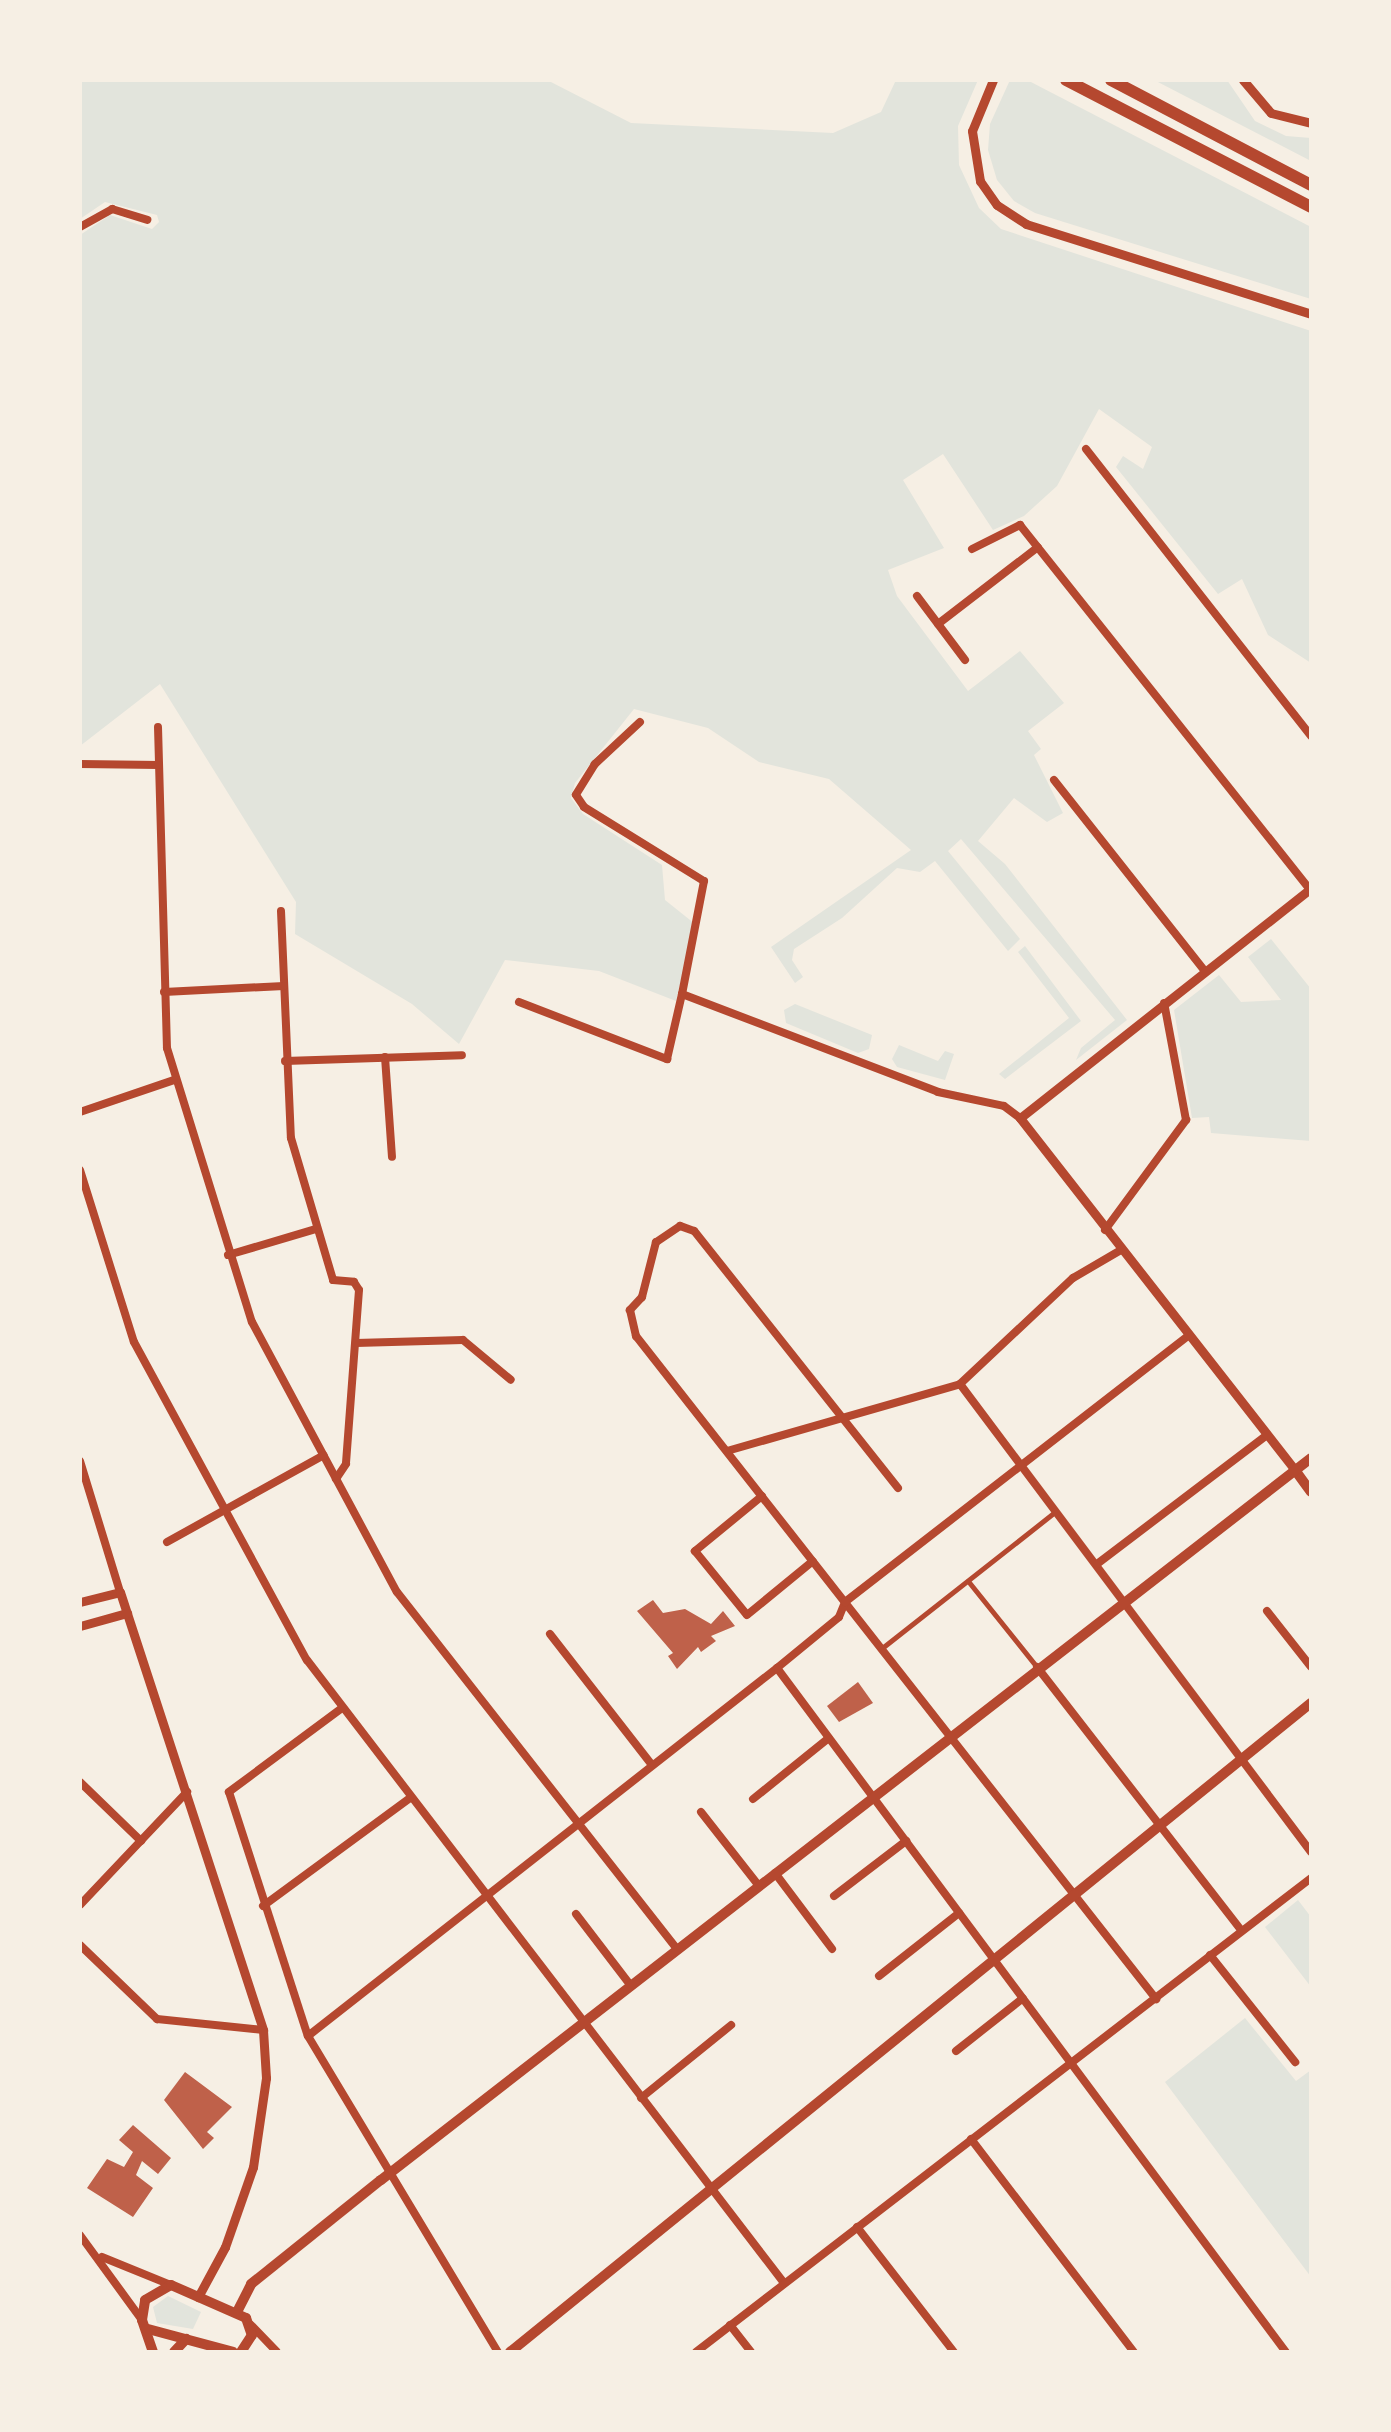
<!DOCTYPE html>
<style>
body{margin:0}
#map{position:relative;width:1391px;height:2432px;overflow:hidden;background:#f6efe4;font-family:Poppins,sans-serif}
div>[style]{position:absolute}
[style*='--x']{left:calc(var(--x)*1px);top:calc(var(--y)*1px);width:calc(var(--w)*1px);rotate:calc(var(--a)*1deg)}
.green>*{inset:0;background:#e2e4dc}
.building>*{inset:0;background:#bf614a}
.pedestrian>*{height:5px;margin:-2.5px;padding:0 2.5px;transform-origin:2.5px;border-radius:2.5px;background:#b5482f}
.minor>*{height:8px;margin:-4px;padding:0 4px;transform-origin:4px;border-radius:4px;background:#b5482f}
.tertiary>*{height:9px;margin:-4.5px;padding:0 4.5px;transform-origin:4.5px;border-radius:4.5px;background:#b5482f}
.secondary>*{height:10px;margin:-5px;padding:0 5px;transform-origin:5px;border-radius:5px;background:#b5482f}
.motorway>*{height:12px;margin:-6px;padding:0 6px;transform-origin:6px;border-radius:6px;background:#b5482f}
span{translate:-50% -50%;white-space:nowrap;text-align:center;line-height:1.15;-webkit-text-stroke:9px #f6efe4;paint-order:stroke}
.frame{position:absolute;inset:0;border:82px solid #f6efe4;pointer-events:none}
</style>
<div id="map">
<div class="green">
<div style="clip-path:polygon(80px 80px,547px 80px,631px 123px,833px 133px,881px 112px,896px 80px,978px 80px,958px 126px,959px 165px,979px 208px,1001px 229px,1311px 331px,1311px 663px,1268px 635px,1242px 579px,1218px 594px,1116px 467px,1123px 456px,1143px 469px,1152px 447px,1099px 409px,1057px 486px,1024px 516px,993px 530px,943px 454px,903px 480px,944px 548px,888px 570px,897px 596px,968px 691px,1020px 651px,1064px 703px,1028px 731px,1041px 749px,1034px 755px,1063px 813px,1047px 822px,1014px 798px,978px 841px,1005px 864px,1127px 1020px,1076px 1060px,1081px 1048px,1115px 1020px,961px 839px,948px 851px,1020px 939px,1008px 951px,935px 861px,920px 872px,897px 868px,842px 918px,794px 949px,792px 960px,803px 977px,795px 983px,771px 947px,911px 850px,829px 779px,759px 762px,708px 728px,634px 709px,575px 783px,571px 798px,583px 814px,662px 865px,665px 900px,695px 924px,676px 1001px,599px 971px,505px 960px,459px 1044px,412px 1004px,295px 934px,296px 902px,160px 684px,80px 746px,80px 235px,110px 215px,152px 229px,159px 222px,157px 215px,105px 202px,80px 219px)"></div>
<div style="clip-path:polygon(1010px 80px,1027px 80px,1311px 227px,1311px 299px,1035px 213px,1014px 201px,997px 180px,988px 150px,990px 124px)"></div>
<div style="clip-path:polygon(1154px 80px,1227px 80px,1255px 121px,1286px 136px,1311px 138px,1311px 161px)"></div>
<div style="clip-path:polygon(1271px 939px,1311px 989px,1311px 1141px,1211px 1133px,1209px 1117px,1192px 1118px,1174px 1010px,1219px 975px,1241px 1002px,1281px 1000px,1248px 957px)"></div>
<div style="clip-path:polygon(1025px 946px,1081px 1021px,1005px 1079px,999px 1074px,1069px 1018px,1018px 952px)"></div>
<div style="clip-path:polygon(795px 1004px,872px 1035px,869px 1049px,858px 1053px,786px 1023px,784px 1010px)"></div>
<div style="clip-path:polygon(899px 1045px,938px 1061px,945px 1051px,954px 1054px,945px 1080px,897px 1067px,892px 1059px)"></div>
<div style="clip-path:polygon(1298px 1900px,1311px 1917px,1311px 1987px,1265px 1927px)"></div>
<div style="clip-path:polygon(1245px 2018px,1296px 2081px,1311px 2070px,1311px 2277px,1165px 2082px)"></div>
<div style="clip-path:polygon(168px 2296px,201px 2312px,193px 2329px,157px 2323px,153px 2307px)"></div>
</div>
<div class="building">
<div style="clip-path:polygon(653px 1600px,663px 1613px,685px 1609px,711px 1624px,723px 1611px,735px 1626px,711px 1636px,716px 1641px,701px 1652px,698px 1647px,677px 1669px,668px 1656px,673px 1653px,637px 1611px)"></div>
<div style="clip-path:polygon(858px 1682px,873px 1703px,839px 1722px,827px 1706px)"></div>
<div style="clip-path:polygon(185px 2072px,232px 2107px,207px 2132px,214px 2138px,203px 2149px,164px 2100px)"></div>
<div style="clip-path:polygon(133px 2125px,171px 2158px,158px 2174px,142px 2161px,136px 2175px,153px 2188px,133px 2217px,87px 2188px,107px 2159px,124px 2167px,133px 2152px,119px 2140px)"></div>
</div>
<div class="pedestrian">
<div style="--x:968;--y:1581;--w:110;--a:51.3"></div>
<div style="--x:882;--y:1648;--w:221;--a:-38.2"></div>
</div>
<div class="minor">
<div style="--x:80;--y:227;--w:37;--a:-29"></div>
<div style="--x:112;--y:209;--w:37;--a:17"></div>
<div style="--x:1086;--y:449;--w:365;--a:51.9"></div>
<div style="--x:972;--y:549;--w:54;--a:-26.6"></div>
<div style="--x:1020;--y:525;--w:465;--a:51.5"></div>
<div style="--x:917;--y:596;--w:80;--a:53.1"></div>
<div style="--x:938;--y:624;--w:126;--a:-37.6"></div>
<div style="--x:640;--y:722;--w:62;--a:137"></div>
<div style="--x:595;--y:764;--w:36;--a:122"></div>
<div style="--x:576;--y:795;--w:14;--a:56"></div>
<div style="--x:584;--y:807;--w:141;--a:31.7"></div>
<div style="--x:704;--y:881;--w:115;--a:101"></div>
<div style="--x:682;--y:994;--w:274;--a:20.9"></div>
<div style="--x:938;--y:1092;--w:67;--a:12"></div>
<div style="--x:1004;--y:1106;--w:20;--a:37"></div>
<div style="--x:158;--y:727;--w:321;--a:88.4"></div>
<div style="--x:167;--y:1048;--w:287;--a:72.8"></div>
<div style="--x:252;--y:1322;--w:306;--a:61.8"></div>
<div style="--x:397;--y:1592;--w:455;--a:51.9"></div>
<div style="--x:80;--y:764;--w:79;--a:0.7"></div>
<div style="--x:1054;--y:780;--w:243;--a:51.7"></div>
<div style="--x:281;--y:911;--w:227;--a:87.5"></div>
<div style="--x:291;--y:1138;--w:148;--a:73.5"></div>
<div style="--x:333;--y:1280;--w:21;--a:5"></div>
<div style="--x:354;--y:1282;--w:9;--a:58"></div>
<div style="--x:359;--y:1290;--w:174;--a:94.3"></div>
<div style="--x:346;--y:1464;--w:18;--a:124"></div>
<div style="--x:164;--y:992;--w:120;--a:-2.9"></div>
<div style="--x:519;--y:1002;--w:159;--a:21.1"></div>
<div style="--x:667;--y:1059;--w:67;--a:-77"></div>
<div style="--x:385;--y:1057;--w:100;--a:86"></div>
<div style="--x:285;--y:1061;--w:177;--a:-1.9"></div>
<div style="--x:80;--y:1112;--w:99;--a:-18.8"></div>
<div style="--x:80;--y:1170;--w:180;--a:72.6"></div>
<div style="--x:134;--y:1342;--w:362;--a:61.5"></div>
<div style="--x:307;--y:1660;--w:785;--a:52.56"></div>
<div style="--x:1105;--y:1230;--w:137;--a:-53.6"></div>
<div style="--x:1186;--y:1120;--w:119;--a:-100.6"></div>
<div style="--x:228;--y:1255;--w:92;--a:-16.5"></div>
<div style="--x:356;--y:1343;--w:107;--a:-1.6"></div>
<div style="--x:463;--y:1340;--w:62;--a:39.8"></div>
<div style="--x:960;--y:1384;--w:585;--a:53.13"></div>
<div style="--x:727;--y:1451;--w:242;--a:-16"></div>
<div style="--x:960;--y:1384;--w:155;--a:-43.2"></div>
<div style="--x:1073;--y:1278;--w:56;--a:-30.3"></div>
<div style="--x:80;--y:1461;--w:137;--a:73"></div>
<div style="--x:898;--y:1488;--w:328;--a:-128.4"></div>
<div style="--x:694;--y:1231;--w:15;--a:-160"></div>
<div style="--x:680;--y:1226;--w:29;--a:146"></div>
<div style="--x:656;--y:1242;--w:57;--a:104.3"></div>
<div style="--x:642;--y:1297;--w:18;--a:133"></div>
<div style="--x:630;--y:1310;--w:27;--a:77"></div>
<div style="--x:636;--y:1336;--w:843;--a:51.89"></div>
<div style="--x:762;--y:1496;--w:87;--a:140.6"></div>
<div style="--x:695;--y:1551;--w:82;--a:50.9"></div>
<div style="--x:747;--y:1615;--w:85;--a:-39.3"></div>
<div style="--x:167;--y:1542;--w:179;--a:-29"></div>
<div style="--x:1097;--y:1564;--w:213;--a:-37.2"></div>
<div style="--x:1267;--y:1611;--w:71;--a:51.8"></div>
<div style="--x:550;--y:1634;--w:166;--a:52.1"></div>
<div style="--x:1037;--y:1667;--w:334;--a:52.2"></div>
<div style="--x:777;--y:1668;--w:853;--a:53.35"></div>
<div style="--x:342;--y:1708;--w:141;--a:143.4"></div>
<div style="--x:229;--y:1792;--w:256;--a:72.1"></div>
<div style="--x:308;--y:2036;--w:369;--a:59"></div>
<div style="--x:80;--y:1782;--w:85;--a:44"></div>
<div style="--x:753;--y:1799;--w:97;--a:-38.8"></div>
<div style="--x:701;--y:1812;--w:94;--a:51.9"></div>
<div style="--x:775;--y:1873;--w:95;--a:53.1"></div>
<div style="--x:834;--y:1896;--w:91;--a:-37.4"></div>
<div style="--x:80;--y:1905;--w:156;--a:-46.6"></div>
<div style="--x:263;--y:1906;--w:182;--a:-36.3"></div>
<div style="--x:576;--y:1914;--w:91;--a:52.6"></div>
<div style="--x:80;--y:1945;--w:107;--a:43.9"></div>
<div style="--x:157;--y:2019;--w:107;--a:5.9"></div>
<div style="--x:1210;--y:1955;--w:137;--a:51.5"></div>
<div style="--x:879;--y:1976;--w:102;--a:-38.2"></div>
<div style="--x:308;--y:2036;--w:596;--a:-38.12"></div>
<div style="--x:777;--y:1668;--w:80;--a:-39.4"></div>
<div style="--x:839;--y:1617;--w:16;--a:-68"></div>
<div style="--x:845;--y:1602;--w:435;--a:-37.8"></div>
<div style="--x:956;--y:2051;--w:85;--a:-38.3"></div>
<div style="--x:641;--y:2098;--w:116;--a:-39"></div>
<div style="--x:971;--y:2139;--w:268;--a:52.6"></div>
<div style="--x:857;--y:2227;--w:158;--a:52.2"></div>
<div style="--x:80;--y:2235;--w:105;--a:53.9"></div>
<div style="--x:102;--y:2257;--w:74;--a:22.1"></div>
<div style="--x:251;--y:2325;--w:37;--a:46"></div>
<div style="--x:730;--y:2325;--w:34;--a:52"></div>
<div style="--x:696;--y:2352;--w:776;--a:-37.62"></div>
</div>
<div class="tertiary">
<div style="--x:993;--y:80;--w:55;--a:112.4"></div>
<div style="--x:972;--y:131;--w:51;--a:80.9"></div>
<div style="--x:980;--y:181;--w:29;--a:55"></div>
<div style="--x:997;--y:205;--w:35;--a:33"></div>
<div style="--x:1026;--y:224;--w:299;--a:17.5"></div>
<div style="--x:1243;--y:80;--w:43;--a:49.7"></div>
<div style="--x:1271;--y:113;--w:41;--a:14"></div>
<div style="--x:1295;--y:1470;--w:447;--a:-128"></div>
<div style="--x:1020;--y:1118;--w:371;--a:-38.3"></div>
<div style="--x:80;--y:1602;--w:41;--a:-14"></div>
<div style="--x:120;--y:1592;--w:461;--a:71.9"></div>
<div style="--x:263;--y:2030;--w:48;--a:86.4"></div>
<div style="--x:266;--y:2078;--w:90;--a:98.3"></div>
<div style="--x:253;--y:2167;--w:85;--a:109.3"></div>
<div style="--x:225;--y:2247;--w:57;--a:118.4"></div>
<div style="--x:80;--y:1626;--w:49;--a:-15.5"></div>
</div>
<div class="secondary">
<div style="--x:1295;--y:1470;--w:27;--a:54"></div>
<div style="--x:237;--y:2312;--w:31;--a:-63"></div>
<div style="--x:251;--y:2284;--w:166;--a:-38.7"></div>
<div style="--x:381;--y:2180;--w:1177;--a:-37.82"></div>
<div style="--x:148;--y:2329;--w:88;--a:15.1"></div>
<div style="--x:153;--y:2352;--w:34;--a:-109"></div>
<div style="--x:142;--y:2320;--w:20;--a:-81"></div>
<div style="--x:145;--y:2300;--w:30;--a:-30"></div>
<div style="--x:171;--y:2285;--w:82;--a:23.7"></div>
<div style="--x:246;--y:2318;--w:18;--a:71"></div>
<div style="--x:252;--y:2335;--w:20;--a:123"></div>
<div style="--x:174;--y:2352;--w:18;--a:-47"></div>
<div style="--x:510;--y:2352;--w:1031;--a:-39.02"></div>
</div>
<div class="motorway">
<div style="--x:1066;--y:80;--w:276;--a:27.4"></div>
<div style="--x:1111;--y:80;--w:226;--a:27.7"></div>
</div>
<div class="frame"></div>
</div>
